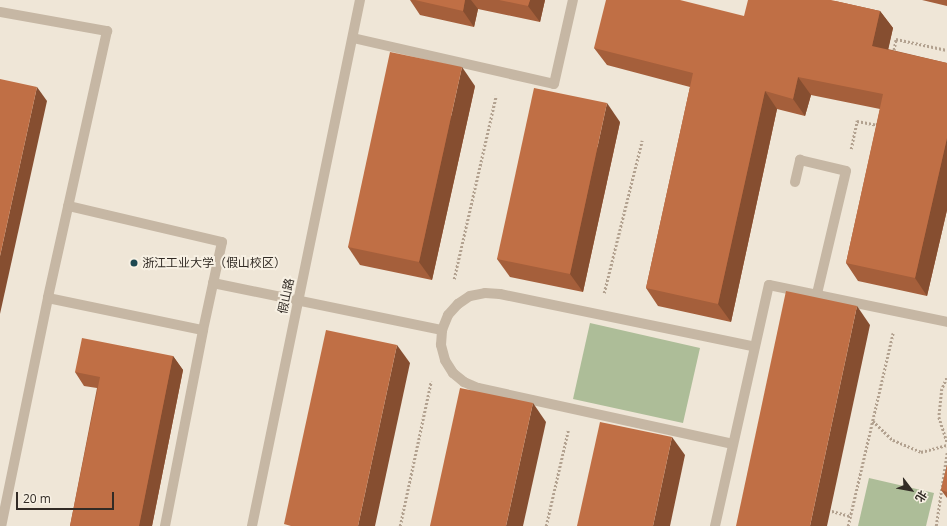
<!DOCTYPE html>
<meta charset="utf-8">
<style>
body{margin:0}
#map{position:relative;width:947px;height:526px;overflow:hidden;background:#efe6d7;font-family:"Open Sans","Noto Sans SC",sans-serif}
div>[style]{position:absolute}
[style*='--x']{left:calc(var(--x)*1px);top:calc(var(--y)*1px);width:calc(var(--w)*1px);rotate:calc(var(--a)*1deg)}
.green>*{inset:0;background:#adbd98}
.path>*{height:2.5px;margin-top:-1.25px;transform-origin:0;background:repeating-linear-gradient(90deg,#b2a18f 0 2px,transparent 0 4px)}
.minor>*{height:10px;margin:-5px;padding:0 5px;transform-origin:5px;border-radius:5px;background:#c6b7a4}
.wall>*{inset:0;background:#a55f3b}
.shaded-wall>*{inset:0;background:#864e30}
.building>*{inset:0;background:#c06f45}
.dots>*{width:11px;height:11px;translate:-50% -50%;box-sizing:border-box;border:2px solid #f7f0e3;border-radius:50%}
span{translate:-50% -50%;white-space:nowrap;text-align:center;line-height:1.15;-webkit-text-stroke:4px #f7f0e3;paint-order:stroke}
.poi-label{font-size:12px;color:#322b25}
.left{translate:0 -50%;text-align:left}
.street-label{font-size:12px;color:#322b25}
.north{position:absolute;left:891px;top:470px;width:40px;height:40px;-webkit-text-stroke:3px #f7f0e3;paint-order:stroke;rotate:122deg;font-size:11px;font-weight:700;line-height:16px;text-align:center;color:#322b25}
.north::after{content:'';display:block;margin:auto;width:14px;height:18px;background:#322b25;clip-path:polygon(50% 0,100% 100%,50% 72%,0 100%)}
.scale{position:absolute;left:16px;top:492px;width:98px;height:18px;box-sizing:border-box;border:2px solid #322b25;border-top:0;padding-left:5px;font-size:12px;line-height:14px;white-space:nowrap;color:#322b25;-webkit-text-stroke:3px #f7f0e3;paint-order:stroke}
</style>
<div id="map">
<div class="green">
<div style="clip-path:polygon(590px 323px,700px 348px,683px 423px,573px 399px)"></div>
<div style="clip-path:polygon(869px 478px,934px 493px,926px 526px,858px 526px)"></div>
</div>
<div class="path">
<div style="--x:893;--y:54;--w:15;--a:-79"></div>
<div style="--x:896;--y:39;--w:52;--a:12.2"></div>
<div style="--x:851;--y:149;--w:29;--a:-78"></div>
<div style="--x:857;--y:121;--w:20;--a:11"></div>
<div style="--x:877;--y:125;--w:2;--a:-90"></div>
<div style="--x:454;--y:279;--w:188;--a:-77.1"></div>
<div style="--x:604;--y:293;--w:157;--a:-76"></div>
<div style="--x:947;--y:378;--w:12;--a:114"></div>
<div style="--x:942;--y:389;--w:28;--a:96"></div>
<div style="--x:939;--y:417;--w:26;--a:72"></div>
<div style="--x:873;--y:421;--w:28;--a:44"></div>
<div style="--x:893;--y:440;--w:30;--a:23"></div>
<div style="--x:921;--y:452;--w:27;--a:-15"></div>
<div style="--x:828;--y:510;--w:24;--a:15"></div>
<div style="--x:400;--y:526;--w:148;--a:-77.9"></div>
<div style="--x:546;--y:526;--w:98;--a:-77"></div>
<div style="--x:848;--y:526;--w:198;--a:-76.9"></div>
<div style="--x:936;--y:526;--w:75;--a:-81.5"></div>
</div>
<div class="minor">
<div style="--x:0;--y:12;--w:109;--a:10.1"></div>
<div style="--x:107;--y:31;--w:273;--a:102.5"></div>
<div style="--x:48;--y:298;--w:233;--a:101.6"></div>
<div style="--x:353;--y:38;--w:206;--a:12.9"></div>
<div style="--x:554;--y:84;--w:86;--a:-77.3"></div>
<div style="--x:795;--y:182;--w:23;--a:-77"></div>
<div style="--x:800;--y:160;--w:47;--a:13.4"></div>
<div style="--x:846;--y:171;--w:126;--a:103.3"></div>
<div style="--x:213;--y:283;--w:234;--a:11.6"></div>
<div style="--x:48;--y:298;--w:158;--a:11.7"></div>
<div style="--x:203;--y:330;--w:90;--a:-77.8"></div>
<div style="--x:222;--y:242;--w:158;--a:-166.8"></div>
<div style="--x:733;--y:444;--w:261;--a:-167.6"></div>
<div style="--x:478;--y:388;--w:15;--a:-157"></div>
<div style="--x:464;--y:382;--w:14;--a:-141"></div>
<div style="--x:453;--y:373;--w:15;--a:-122"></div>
<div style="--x:445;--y:360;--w:16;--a:-105"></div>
<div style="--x:441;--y:345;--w:15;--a:-86"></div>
<div style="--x:442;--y:330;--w:16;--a:-68"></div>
<div style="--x:448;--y:315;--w:15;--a:-48"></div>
<div style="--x:458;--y:304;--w:14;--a:-34"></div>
<div style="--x:470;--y:296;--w:15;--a:-11"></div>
<div style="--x:485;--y:293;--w:15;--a:4"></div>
<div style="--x:500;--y:294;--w:260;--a:11.7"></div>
<div style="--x:165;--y:526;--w:200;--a:-79"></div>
<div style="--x:252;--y:526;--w:537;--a:-78.4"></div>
<div style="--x:715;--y:526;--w:247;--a:-77.4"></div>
<div style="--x:769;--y:285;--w:182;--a:11.7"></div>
</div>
<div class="wall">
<div style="clip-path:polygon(410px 0,545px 0,540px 22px,478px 9px,474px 27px,420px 15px)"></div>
<div style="clip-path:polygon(922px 0,947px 0,947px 6px)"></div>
<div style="clip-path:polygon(835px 1px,880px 11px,893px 28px,888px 49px,947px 63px,947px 210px,927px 296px,858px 281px,846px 263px,880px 109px,811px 95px,805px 116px,777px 109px,731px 322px,658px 306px,646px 288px,690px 87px,607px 65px,594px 48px,744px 16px)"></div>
<div style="clip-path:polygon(475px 86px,432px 280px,360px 265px,348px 247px)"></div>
<div style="clip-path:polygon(620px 122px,583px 292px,510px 277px,497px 259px)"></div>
<div style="clip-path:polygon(173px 356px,183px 370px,152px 526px,70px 526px,97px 388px,84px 386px,75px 372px)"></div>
<div style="clip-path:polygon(947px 465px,947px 498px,941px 490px)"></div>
</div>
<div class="shaded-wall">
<div style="clip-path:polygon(465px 0,471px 0,478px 9px,474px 27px,463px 11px)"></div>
<div style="clip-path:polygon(530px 0,545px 0,540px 22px,528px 6px)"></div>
<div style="clip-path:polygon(880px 11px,893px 28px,885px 64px,872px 46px)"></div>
<div style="clip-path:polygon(462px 67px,475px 86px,432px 280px,419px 262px)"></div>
<div style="clip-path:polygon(798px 77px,811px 95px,805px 116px,793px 99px)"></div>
<div style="clip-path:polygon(37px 87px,47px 101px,0 314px,0 256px)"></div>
<div style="clip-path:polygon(765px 91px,777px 109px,731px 322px,718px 304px)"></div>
<div style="clip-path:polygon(607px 103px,620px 122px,583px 292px,570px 274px)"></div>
<div style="clip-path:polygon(947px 138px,947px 210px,927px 296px,915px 278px)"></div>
<div style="clip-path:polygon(857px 306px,870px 325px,827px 526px,810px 526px)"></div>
<div style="clip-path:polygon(397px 345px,410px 363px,375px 526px,358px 526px)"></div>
<div style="clip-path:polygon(173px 356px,183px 370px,152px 526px,139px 526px)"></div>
<div style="clip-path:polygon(533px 403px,546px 422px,523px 526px,506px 526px)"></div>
<div style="clip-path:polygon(672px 437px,685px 455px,670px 526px,653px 526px)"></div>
</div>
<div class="building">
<div style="clip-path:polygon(415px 0,465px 0,463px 11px)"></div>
<div style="clip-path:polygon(499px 0,530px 0,528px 6px)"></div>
<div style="clip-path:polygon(606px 0,680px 0,744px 16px,748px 0,831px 0,880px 11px,872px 46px,947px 63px,947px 138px,915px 278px,846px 263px,883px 94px,798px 77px,793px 99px,765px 91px,718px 304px,646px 288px,693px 73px,594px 48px)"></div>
<div style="clip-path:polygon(390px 52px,462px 67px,419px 262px,348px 247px)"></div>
<div style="clip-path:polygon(0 79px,37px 87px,0 256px)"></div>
<div style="clip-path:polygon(534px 88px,607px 103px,570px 274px,497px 259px)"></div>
<div style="clip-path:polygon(786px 291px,857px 306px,810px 526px,736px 526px)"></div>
<div style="clip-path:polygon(326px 330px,397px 345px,358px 526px,291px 526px,284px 524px)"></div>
<div style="clip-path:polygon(82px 338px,173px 356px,139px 526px,70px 526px,100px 377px,75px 372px)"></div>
<div style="clip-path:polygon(460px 388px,533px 403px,506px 526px,430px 526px)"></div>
<div style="clip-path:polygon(600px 422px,672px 437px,653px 526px,577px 526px)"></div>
<div style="clip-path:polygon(947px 465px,947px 492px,941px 490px)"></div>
</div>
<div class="dots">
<div style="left:134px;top:263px;background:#1d4851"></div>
</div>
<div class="poi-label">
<span class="left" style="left:142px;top:263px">浙江工业大学（假山校区）</span>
</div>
<div class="street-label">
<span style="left:286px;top:296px;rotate:-78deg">假山路</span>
</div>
<div class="north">北</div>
<div class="scale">20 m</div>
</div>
